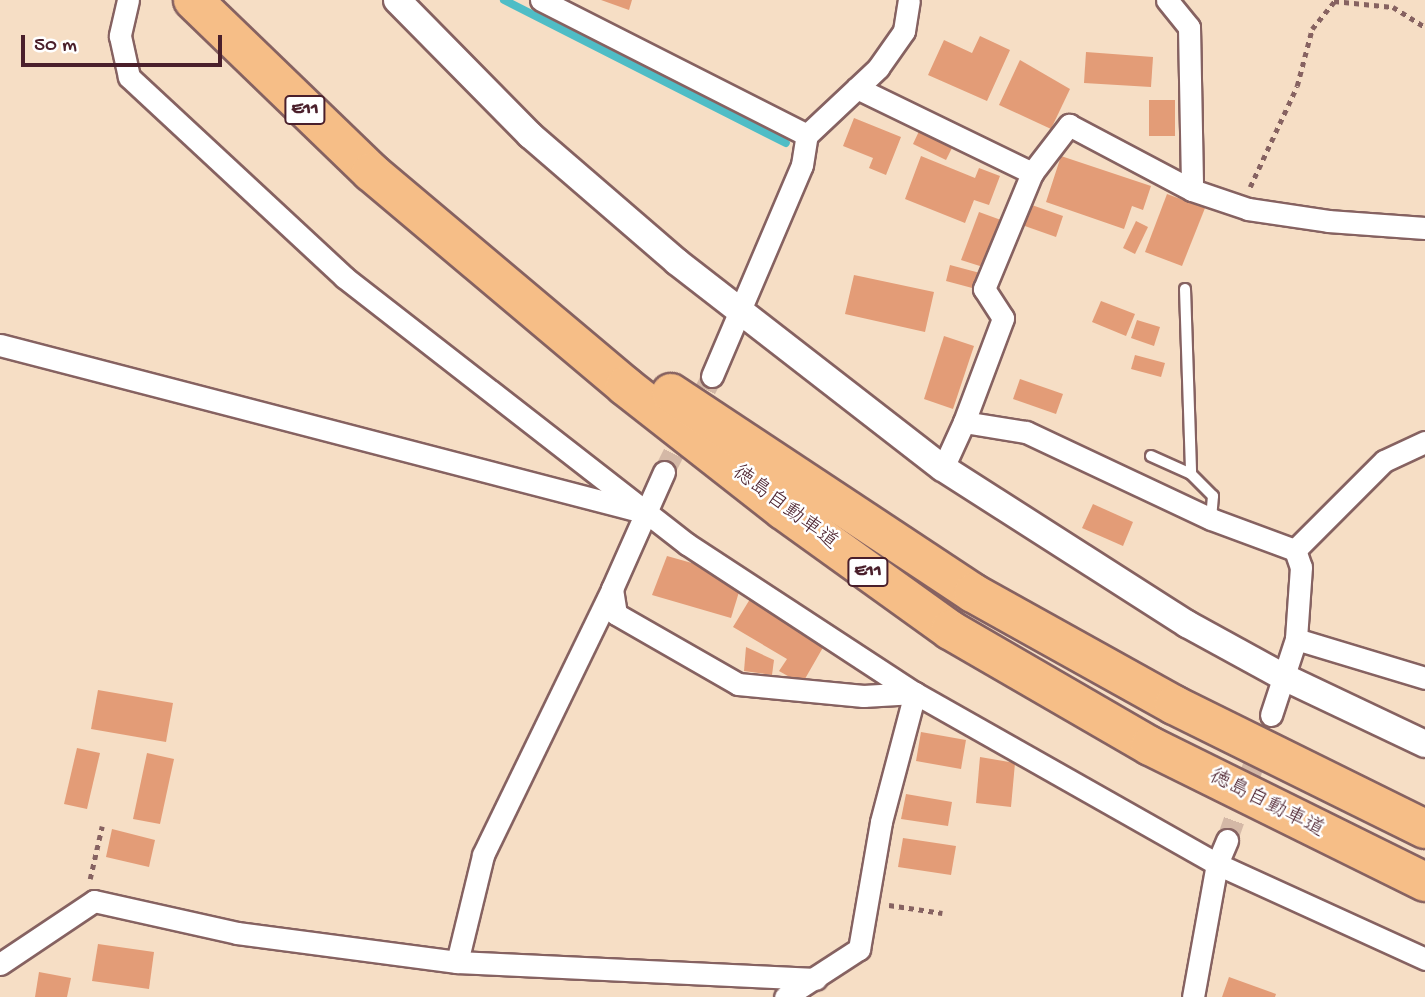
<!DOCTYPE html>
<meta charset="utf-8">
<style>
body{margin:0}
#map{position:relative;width:1425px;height:997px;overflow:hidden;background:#f6dec5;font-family:"Gochi Hand","Klee One",sans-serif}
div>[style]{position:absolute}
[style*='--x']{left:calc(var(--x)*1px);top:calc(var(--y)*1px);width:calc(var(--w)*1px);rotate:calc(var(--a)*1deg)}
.stream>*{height:8px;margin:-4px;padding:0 4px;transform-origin:4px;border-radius:4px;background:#4fbdc6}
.building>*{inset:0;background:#e39c77}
.minor-tunnel>*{height:21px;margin-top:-10.5px;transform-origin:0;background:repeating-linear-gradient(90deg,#d4b8a6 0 21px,transparent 0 31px)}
.path>*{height:4.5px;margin-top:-2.25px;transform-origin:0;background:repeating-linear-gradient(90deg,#866261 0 5px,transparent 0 10px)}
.roads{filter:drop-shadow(2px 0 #866261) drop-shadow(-2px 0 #866261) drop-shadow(0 2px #866261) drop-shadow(0 -2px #866261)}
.service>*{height:10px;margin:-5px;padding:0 5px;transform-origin:5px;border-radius:5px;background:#fff}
.minor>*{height:21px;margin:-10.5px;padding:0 10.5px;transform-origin:10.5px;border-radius:10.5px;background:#fff}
.tertiary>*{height:26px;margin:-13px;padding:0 13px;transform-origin:13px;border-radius:13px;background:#fff}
.motorway>*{height:38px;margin:-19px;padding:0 19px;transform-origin:19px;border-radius:19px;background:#f6be87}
span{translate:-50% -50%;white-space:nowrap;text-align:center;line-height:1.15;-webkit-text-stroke:5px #fff;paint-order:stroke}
.shield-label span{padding:2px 5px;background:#fff;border:2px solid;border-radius:5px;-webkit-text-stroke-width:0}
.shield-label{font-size:19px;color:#4a1f2b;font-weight:700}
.street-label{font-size:21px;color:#4a1f2b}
.scale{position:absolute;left:21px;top:35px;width:201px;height:32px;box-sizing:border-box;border:4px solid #4a1f2b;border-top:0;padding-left:9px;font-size:21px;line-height:24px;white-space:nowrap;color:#4a1f2b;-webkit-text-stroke:5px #fff;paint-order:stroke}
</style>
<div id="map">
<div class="stream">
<div style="--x:504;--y:0;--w:316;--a:26.9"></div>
</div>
<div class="building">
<div style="clip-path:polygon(601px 0,632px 0,629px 10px)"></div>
<div style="clip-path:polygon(980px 36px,1010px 50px,987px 101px,928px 75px,944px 40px,972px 53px)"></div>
<div style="clip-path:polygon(1086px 52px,1153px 57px,1151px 87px,1084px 83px)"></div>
<div style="clip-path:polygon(1020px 60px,1070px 89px,1051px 129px,999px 105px)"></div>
<div style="clip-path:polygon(1149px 100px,1175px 100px,1175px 136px,1149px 136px)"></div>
<div style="clip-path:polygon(854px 118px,901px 137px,886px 175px,869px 168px,873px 158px,843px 146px)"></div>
<div style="clip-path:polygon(920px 129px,953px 146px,946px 160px,913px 144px)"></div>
<div style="clip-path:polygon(921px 156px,975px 178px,979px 168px,1000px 176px,989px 205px,974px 200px,965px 223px,905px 199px)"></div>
<div style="clip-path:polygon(1061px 156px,1151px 186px,1143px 210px,1132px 206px,1124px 229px,1046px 202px)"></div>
<div style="clip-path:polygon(1167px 194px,1205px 208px,1182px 266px,1145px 252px)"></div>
<div style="clip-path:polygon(1029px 204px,1063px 216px,1056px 237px,1022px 225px)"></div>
<div style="clip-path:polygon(979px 212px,1001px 220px,983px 267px,961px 260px)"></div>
<div style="clip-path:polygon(1136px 221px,1148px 227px,1135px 254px,1123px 248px)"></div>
<div style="clip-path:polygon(950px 265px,980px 273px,976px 289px,946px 281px)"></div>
<div style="clip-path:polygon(854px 275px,934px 292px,925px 332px,845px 314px)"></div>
<div style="clip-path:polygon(1101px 301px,1135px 314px,1126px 336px,1092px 322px)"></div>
<div style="clip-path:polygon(1137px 320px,1160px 327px,1154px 346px,1131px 338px)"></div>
<div style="clip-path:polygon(944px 336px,974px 346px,953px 409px,924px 399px)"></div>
<div style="clip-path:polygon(1135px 355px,1165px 363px,1161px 377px,1131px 369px)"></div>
<div style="clip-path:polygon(1020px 379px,1063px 394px,1056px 414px,1013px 399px)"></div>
<div style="clip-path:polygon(1093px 504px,1133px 522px,1123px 546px,1082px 528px)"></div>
<div style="clip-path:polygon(667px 556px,699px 565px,739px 592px,731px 618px,652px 595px)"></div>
<div style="clip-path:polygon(750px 599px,825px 644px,802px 684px,779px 671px,787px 659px,733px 627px)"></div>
<div style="clip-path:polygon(746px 647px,774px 660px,772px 675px,744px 671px)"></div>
<div style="clip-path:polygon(98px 690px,173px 703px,166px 742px,91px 729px)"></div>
<div style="clip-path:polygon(921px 732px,966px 740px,961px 769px,916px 761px)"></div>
<div style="clip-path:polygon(77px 748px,100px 753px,87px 809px,64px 804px)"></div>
<div style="clip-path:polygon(147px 753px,174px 759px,160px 824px,133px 819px)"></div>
<div style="clip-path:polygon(980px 757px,1015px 763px,1011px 807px,976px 803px)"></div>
<div style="clip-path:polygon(906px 794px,952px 802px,948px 826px,901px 819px)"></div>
<div style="clip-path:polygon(112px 829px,155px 840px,149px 867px,106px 857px)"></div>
<div style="clip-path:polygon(903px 838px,956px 846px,951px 875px,898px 867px)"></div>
<div style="clip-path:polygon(98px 944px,154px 952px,149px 989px,92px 981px)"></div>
<div style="clip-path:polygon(39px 972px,71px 978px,67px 997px,35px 997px)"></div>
<div style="clip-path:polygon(1229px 977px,1276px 994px,1275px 997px,1222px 997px)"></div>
</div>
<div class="minor-tunnel">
<div style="--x:664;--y:472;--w:107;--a:-63.4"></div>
<div style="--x:1227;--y:840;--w:133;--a:-70.6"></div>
</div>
<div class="path">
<div style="--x:1334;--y:1;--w:59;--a:5.8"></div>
<div style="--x:1393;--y:7;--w:38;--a:32"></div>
<div style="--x:1250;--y:187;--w:111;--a:-65"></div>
<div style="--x:1297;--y:86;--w:59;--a:-75.3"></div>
<div style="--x:1312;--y:29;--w:36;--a:-51"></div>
<div style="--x:90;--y:879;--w:54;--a:-77.2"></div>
<div style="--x:889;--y:905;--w:54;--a:8.6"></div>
</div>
<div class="roads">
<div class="service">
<div style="--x:1185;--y:289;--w:185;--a:88.1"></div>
<div style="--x:1191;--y:474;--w:31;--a:45"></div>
<div style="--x:1213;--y:496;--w:23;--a:95"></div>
<div style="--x:1151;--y:456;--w:44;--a:24.2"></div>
</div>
<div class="minor">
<div style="--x:128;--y:0;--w:37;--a:103"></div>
<div style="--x:120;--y:36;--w:42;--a:77.6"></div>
<div style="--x:129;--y:77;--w:294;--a:42.9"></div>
<div style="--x:344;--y:277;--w:435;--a:37.9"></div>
<div style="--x:687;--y:544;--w:272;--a:33.2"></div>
<div style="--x:915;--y:693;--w:347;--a:29.5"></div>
<div style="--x:1217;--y:864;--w:229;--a:24.5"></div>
<div style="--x:541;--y:0;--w:298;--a:26.9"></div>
<div style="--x:1167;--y:0;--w:35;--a:51"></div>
<div style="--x:1189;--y:27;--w:163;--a:88.9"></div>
<div style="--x:857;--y:88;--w:195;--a:25.9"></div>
<div style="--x:1032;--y:173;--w:61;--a:-52.4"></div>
<div style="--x:1069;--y:125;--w:139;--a:27.9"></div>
<div style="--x:1192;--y:190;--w:59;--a:18.7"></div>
<div style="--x:1248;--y:209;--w:81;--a:8.5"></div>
<div style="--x:1328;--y:221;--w:97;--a:4.1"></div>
<div style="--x:0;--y:345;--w:653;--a:14.55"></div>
<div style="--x:712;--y:376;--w:229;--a:-66.9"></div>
<div style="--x:802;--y:165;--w:30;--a:-81"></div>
<div style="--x:807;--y:135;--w:98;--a:-43.3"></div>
<div style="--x:878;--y:68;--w:45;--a:-54.9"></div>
<div style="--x:904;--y:31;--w:31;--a:-81"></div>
<div style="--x:964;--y:422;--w:111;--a:-69.4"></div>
<div style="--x:1003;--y:318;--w:35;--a:-123"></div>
<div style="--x:984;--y:289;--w:126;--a:-67.5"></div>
<div style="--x:943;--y:468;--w:51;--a:-65.5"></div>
<div style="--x:964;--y:422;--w:63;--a:9.2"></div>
<div style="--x:1026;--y:432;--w:204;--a:25.2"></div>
<div style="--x:1211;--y:519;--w:90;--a:20.3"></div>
<div style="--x:1295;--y:550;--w:18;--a:71"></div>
<div style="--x:1301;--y:567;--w:72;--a:94"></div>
<div style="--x:1296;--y:639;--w:80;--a:108.2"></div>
<div style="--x:664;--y:472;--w:128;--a:114"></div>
<div style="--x:612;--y:589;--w:25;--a:81"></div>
<div style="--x:616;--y:614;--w:141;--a:29.8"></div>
<div style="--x:738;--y:684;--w:126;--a:5.5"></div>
<div style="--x:863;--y:696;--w:52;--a:-3.3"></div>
<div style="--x:915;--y:693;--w:133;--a:104.8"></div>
<div style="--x:881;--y:822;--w:129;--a:99.8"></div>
<div style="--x:859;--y:949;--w:88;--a:147"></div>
<div style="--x:1295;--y:550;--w:126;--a:-45"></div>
<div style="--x:1384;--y:461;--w:45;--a:-24.9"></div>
<div style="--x:1296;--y:639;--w:135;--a:16.8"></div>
<div style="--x:457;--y:962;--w:110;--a:-76.3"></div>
<div style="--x:483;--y:855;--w:296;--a:-64.1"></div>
<div style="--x:0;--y:964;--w:113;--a:-33.8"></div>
<div style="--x:94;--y:901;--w:147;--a:12.6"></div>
<div style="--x:237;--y:933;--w:222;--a:7.5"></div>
<div style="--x:457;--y:962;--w:359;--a:2.7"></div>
<div style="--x:1193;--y:997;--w:135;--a:-79.8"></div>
<div style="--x:1217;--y:864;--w:26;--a:-67"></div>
</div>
<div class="tertiary">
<div style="--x:397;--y:0;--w:190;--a:45.4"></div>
<div style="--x:530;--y:135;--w:194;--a:40.8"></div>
<div style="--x:677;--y:262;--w:336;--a:37.8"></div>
<div style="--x:943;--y:468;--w:290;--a:32.6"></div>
<div style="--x:1187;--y:624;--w:111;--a:28.7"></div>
<div style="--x:1284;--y:677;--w:156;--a:25.4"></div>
</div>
<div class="motorway">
<div style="--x:193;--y:0;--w:248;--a:44"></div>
<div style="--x:371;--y:172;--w:332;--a:40.1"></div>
<div style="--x:625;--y:386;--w:201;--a:38.1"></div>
<div style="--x:783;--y:510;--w:206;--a:35.7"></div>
<div style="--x:950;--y:630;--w:231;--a:30.1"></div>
<div style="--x:1150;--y:746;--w:307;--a:26.3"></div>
<div style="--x:671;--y:393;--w:362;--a:33.5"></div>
<div style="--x:973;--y:593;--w:230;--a:29.1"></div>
<div style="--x:1174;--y:705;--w:280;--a:26.3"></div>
</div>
</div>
<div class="shield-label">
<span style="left:305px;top:110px">E11</span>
<span style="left:868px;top:572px">E11</span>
</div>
<div class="street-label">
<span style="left:784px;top:509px;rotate:37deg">徳島自動車道</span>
<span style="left:1266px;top:805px;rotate:27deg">徳島自動車道</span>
</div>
<div class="scale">50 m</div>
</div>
